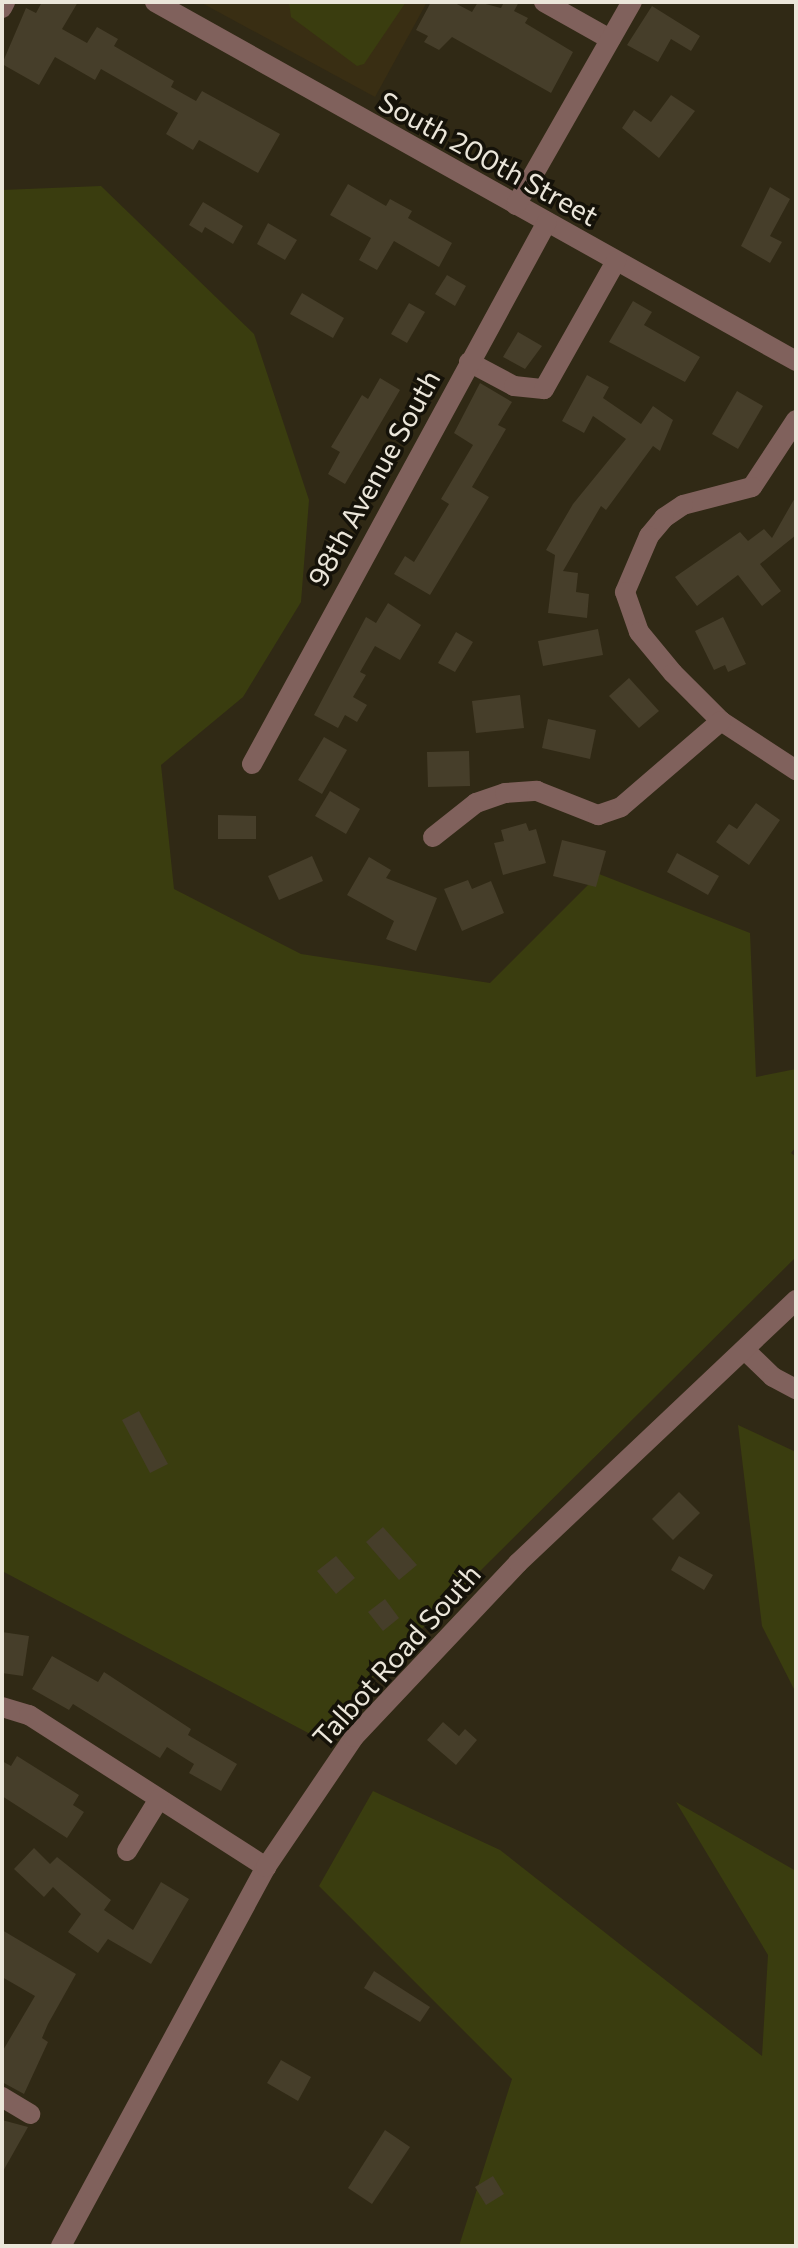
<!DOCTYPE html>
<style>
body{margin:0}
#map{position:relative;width:798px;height:2248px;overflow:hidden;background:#302915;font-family:Commissioner,sans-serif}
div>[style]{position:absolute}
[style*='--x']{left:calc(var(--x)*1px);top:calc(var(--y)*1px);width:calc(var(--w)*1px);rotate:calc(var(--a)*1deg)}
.built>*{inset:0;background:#392e13}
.green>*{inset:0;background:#3a3d0f}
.building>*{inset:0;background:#463e2a}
.minor>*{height:20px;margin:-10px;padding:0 10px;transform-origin:10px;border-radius:10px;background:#80615c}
span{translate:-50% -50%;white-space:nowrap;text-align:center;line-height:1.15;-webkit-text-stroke:7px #151209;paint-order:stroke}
.street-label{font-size:28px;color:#ebe6da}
.frame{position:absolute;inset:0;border:4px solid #ebe6da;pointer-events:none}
</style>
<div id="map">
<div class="built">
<div style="clip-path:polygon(200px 2px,427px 2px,375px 97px)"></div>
</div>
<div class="green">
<div style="clip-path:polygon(289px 2px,406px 2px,364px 64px,357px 66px,291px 17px)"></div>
<div style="clip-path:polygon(101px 186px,254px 334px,309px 500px,301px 602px,243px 697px,161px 765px,174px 889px,301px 954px,490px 983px,599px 874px,750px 933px,756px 1077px,796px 1069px,796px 1147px,791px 1153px,796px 1157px,796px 1257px,314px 1736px,2px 1571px,2px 190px)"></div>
<div style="clip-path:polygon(738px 1425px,796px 1452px,796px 1693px,762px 1626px)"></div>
<div style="clip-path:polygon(373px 1791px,500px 1850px,762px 2056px,768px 1955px,676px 1802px,796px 1871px,796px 2246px,459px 2246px,512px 2079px,319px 1886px)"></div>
</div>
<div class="building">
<div style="clip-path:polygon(42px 2px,78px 2px,62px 29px,87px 43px,97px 27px,118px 39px,114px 46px,174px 81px,171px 87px,196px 101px,202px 91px,280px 134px,258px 173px,199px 140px,193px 150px,166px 134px,178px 113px,101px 69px,95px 80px,55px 57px,39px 85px,2px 64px,26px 8px,36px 13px)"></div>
<div style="clip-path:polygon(431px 2px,453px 2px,472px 12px,478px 2px,501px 8px,504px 2px,519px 2px,514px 11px,528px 18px,525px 23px,573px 52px,551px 93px,452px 37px,439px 50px,424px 42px,428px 36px,416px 30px)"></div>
<div style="clip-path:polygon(652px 6px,700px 36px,691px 51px,671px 39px,658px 62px,627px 45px)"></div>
<div style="clip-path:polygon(671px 95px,695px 111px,659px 158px,622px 128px,634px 110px,651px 122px)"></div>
<div style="clip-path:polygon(348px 184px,386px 206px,390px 199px,412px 211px,408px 218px,452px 243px,439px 267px,394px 241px,377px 270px,359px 260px,371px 238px,330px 215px)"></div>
<div style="clip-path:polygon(770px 187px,790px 199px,770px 236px,782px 242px,770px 263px,741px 246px)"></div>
<div style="clip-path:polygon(203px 202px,243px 226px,233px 244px,205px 227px,202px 233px,189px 225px)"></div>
<div style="clip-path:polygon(268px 223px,297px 240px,285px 260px,257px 244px)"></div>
<div style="clip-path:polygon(447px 275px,466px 286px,455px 306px,435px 294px)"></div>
<div style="clip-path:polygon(302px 293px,344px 318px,333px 338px,290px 314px)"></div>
<div style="clip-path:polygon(633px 301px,652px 312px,644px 325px,700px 357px,685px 382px,609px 342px)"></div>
<div style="clip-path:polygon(409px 303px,425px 312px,407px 343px,391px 334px)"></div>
<div style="clip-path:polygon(518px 332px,542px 346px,525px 369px,503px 357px)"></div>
<div style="clip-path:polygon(587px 375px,609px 387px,603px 398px,641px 424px,653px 406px,673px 420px,660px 451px,653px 446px,606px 510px,601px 506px,563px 571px,578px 573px,576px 592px,589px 594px,587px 618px,548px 613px,555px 555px,546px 550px,573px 504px,626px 439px,593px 416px,584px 433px,562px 421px)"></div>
<div style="clip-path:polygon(380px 378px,400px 390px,345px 484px,328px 474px,340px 452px,331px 447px,362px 395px,368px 399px)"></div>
<div style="clip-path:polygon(480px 383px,512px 402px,498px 425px,506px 429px,472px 487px,489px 497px,430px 595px,394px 574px,405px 556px,414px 562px,449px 504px,441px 499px,473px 445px,454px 433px)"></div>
<div style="clip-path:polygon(737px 391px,763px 406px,738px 449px,712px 434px)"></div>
<div style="clip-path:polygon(796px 496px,796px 535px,760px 564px,781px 591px,762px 606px,738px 575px,697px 606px,675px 577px,740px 532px,748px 541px,764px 529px,772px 538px)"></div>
<div style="clip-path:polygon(388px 603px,421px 625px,400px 660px,375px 646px,360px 672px,366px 675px,353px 697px,367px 705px,357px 722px,345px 715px,338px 728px,314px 715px,366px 617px,376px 623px)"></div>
<div style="clip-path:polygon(723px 617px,746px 664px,728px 672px,725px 665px,714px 670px,695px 631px)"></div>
<div style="clip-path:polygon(598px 629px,603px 655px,543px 666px,538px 641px)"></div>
<div style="clip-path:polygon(456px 632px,473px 642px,455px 672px,438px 663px)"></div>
<div style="clip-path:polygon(629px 678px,659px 711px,639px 728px,609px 696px)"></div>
<div style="clip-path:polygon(520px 695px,524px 728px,476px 733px,472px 701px)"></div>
<div style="clip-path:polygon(548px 719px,596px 730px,590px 759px,542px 748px)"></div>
<div style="clip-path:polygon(324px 737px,347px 750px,322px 794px,298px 780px)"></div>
<div style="clip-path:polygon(469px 751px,470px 786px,428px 787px,427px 752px)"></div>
<div style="clip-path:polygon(330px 791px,360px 809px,346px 834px,315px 816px)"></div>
<div style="clip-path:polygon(756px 803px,780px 820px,749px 865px,716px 842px,729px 824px,737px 829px)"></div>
<div style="clip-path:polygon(218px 815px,256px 816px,256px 839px,218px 839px)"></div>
<div style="clip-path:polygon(526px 823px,529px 831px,536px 829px,546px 863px,503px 875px,494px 843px,504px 841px,501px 830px)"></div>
<div style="clip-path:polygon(562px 840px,606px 851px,596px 887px,553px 876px)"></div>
<div style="clip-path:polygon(677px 853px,719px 876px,708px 895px,667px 872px)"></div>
<div style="clip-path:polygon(312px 856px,323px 881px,279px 900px,268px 876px)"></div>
<div style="clip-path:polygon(369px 857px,391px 870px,386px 878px,437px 898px,416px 951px,386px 939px,394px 921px,347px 895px)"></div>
<div style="clip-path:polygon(468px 880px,472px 889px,491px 881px,504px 913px,462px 931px,444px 889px)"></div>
<div style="clip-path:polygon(139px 1411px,168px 1464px,150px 1473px,122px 1420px)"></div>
<div style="clip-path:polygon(679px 1492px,700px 1513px,673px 1540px,652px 1519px)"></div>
<div style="clip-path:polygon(383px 1527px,417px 1565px,399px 1580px,366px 1542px)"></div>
<div style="clip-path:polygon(336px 1556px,355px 1578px,336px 1594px,317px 1571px)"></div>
<div style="clip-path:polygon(679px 1556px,713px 1575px,704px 1590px,671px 1570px)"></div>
<div style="clip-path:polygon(385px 1599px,399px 1618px,383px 1631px,368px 1612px)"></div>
<div style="clip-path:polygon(2px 1632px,29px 1636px,23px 1676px,2px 1673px)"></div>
<div style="clip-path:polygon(52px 1656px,98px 1682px,104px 1672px,191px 1729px,188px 1735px,237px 1764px,221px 1791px,189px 1773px,194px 1764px,167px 1747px,160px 1758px,73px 1704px,69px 1710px,32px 1689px)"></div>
<div style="clip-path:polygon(443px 1722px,459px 1736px,465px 1729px,477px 1740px,456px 1765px,427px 1740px)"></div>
<div style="clip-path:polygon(17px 1756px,79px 1795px,73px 1805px,84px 1812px,67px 1838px,2px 1796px,2px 1761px,11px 1766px)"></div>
<div style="clip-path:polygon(34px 1848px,50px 1864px,57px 1857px,111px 1900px,104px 1910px,133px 1930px,161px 1882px,189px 1899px,151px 1964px,108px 1939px,98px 1953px,68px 1932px,81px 1914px,53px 1887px,44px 1897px,14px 1869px)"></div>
<div style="clip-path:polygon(2px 1930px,76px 1974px,48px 2024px,42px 2038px,48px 2042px,24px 2094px,2px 2082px,2px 2052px,35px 1996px,2px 1977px)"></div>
<div style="clip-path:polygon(374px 1971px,430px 2007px,420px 2022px,364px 1988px)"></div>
<div style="clip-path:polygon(281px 2060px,311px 2077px,298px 2101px,267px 2083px)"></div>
<div style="clip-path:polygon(2px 2120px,28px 2127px,2px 2173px)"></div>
<div style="clip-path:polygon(385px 2130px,410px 2147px,372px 2204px,348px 2188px)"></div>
<div style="clip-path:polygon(493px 2176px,504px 2194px,486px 2205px,475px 2187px)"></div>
</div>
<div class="minor">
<div style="--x:155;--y:2;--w:735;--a:29.25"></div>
<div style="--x:544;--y:2;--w:76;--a:29.3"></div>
<div style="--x:2;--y:8;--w:7;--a:-63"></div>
<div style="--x:516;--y:205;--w:234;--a:-60.3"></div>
<div style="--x:469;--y:362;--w:51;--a:28.1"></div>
<div style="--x:514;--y:386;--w:30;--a:6"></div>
<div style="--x:544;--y:389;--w:147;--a:-60.6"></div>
<div style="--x:796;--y:420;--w:80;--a:123.3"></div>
<div style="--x:752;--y:487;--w:71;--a:165.4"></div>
<div style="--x:683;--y:505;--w:23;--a:146"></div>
<div style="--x:664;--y:518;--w:23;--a:130"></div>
<div style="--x:649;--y:536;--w:61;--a:113.2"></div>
<div style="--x:625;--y:592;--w:42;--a:70.7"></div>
<div style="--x:639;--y:632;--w:53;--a:50.3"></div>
<div style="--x:673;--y:673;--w:68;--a:45"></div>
<div style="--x:721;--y:721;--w:90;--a:33.2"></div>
<div style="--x:252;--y:764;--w:617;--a:-61.44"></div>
<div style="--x:433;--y:837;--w:55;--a:-38.3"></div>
<div style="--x:476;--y:803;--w:31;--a:-19"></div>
<div style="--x:505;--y:793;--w:32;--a:-4"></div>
<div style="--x:537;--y:791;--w:66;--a:21.5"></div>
<div style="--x:598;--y:815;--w:24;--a:-19"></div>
<div style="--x:621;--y:807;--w:132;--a:-40.7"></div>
<div style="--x:746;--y:1351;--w:37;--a:44"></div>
<div style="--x:773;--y:1377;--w:26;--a:28"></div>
<div style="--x:2;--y:1707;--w:28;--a:17"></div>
<div style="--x:29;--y:1715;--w:282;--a:32.7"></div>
<div style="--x:127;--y:1851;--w:61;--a:-58.4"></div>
<div style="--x:2;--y:2097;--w:33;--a:31"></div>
<div style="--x:61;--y:2246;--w:431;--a:-61.6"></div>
<div style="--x:266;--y:1867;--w:157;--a:-55.9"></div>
<div style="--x:354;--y:1737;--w:239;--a:-46.7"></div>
<div style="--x:518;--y:1563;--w:383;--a:-43.4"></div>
</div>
<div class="street-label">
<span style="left:489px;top:158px;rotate:29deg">South 200th Street</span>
<span style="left:373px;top:478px;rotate:-61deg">98th Avenue South</span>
<span style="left:396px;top:1655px;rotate:-48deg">Talbot Road South</span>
</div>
<div class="frame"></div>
</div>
